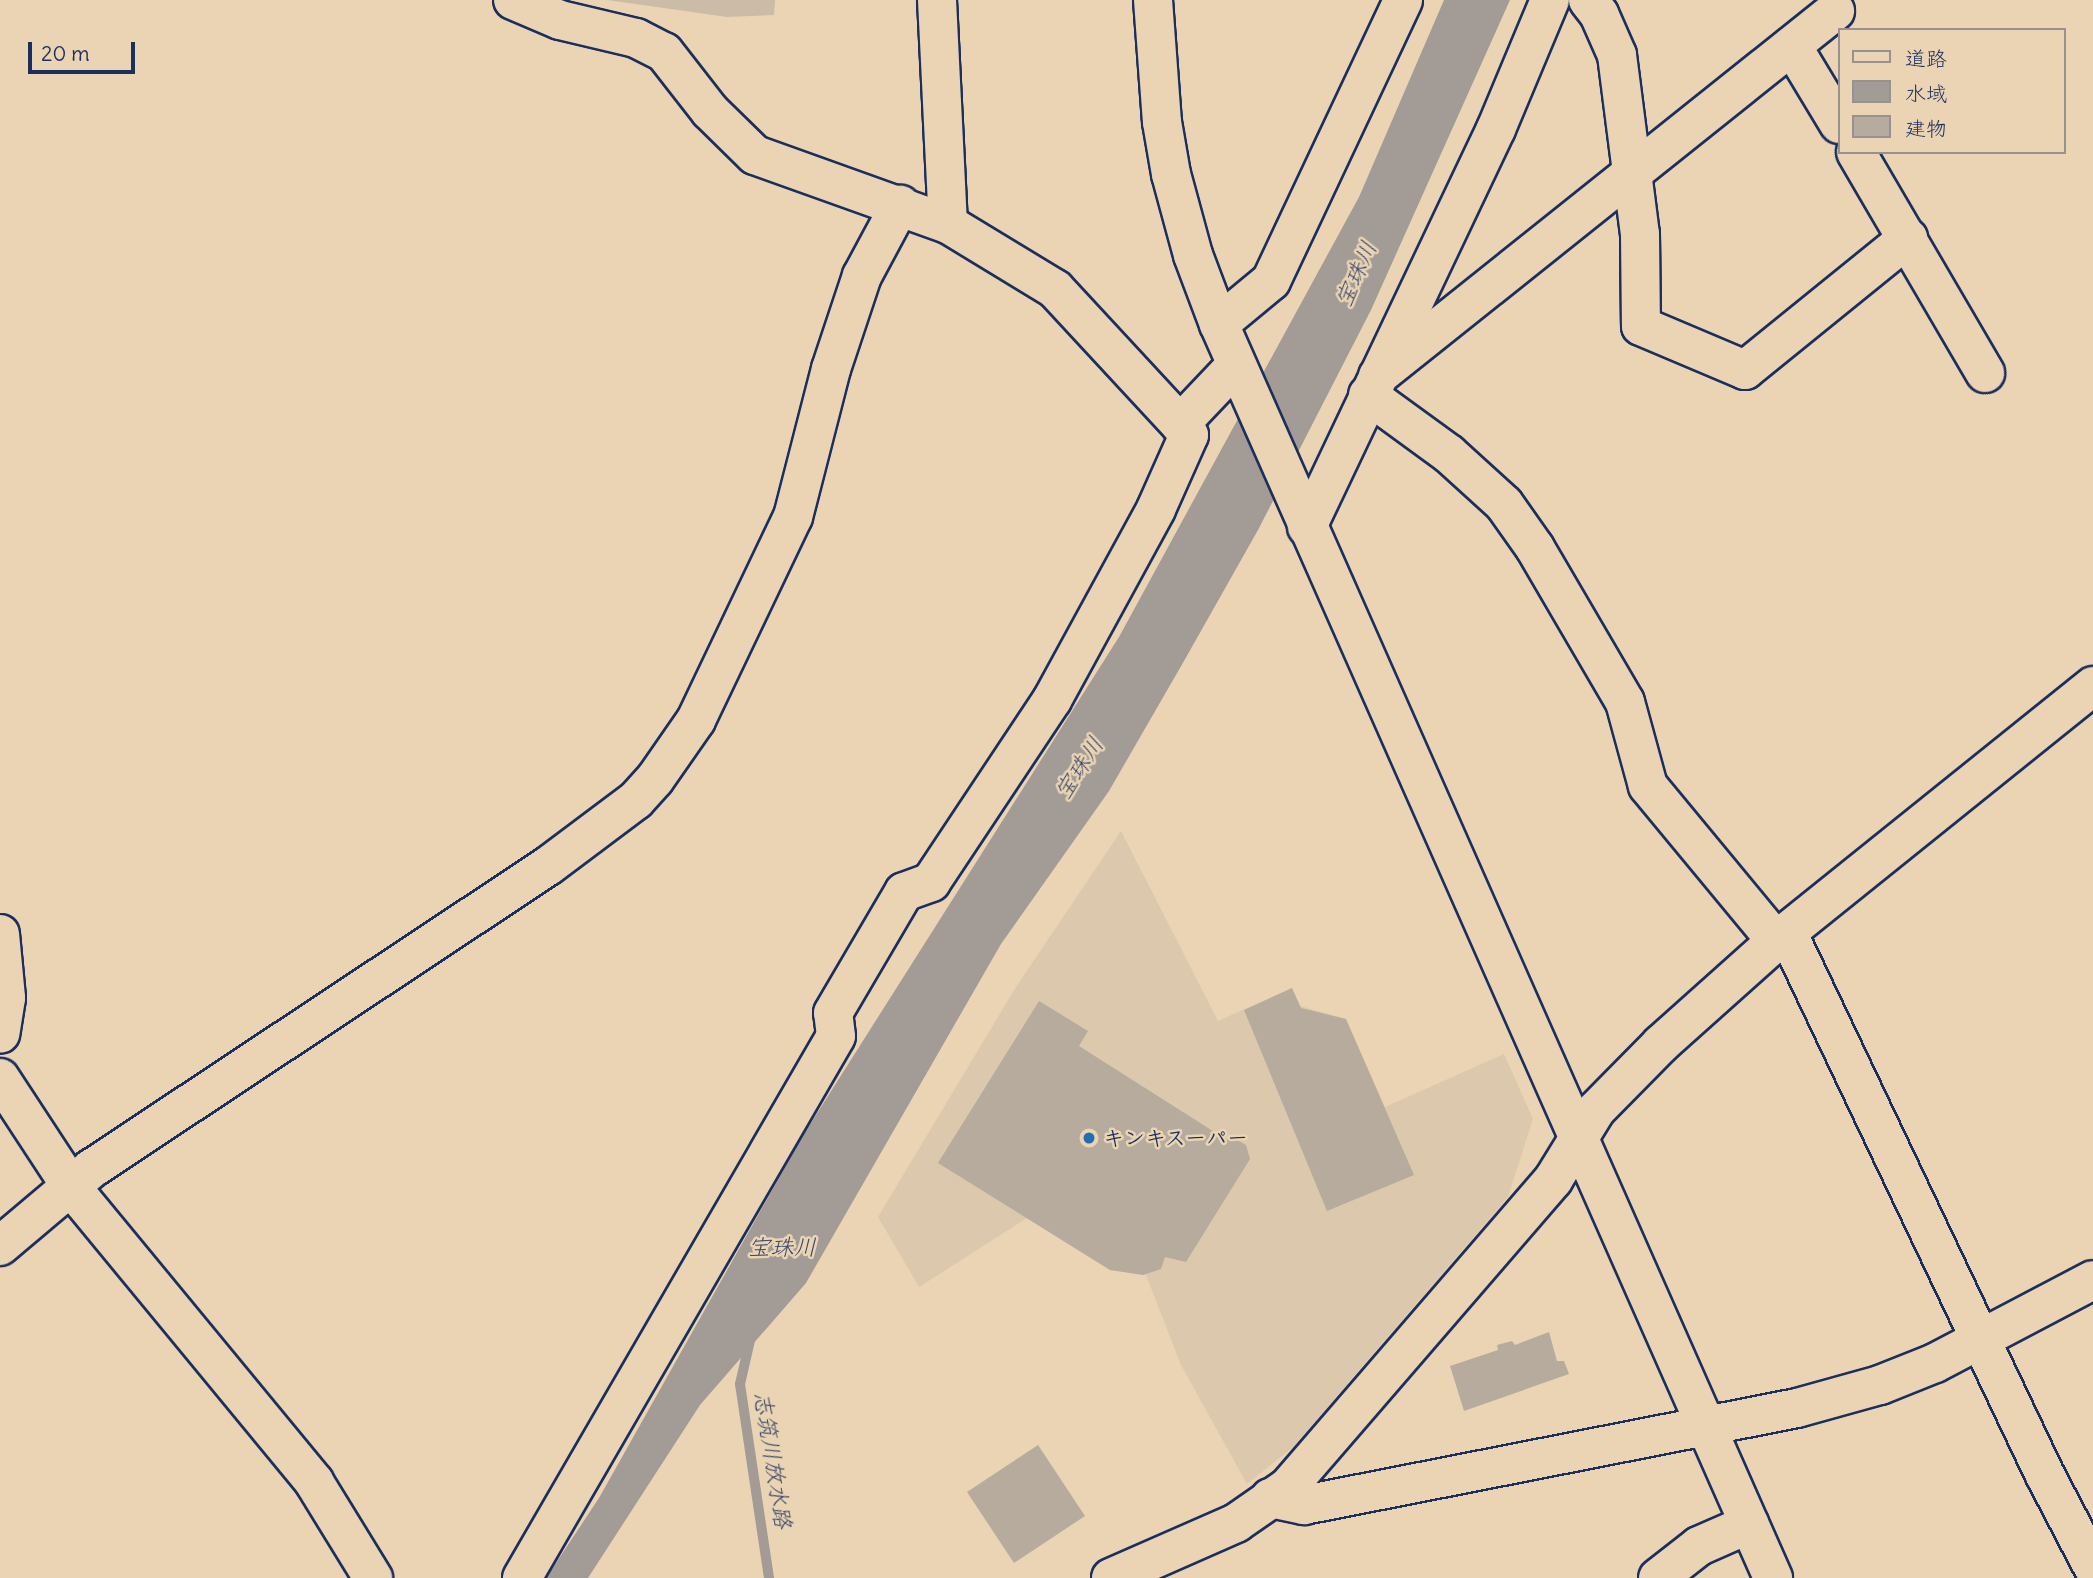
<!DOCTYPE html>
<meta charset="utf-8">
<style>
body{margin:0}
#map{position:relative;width:2093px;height:1578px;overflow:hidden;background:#ead4b3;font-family:Delius,"Klee One",sans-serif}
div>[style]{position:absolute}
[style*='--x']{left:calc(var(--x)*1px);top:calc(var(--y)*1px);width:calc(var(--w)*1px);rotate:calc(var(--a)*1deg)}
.built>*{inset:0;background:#dbc8ad}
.green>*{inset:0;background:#ccbca7}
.water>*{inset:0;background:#a39b96}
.stream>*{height:10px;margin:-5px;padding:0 5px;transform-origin:5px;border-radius:5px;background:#a39b96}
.building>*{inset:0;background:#b7ab9e}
.roads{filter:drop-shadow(2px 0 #1b2f5e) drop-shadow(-2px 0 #1b2f5e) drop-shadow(0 2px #1b2f5e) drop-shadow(0 -2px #1b2f5e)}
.minor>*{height:38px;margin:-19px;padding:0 19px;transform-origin:19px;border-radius:19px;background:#ead4b3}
.dots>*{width:19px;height:19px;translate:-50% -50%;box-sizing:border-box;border:4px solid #ead4b3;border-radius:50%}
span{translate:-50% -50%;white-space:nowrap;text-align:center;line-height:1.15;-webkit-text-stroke:5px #ead4b3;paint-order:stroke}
.poi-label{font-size:21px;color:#1b2f5e;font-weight:700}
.left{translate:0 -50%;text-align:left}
.water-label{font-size:23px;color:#364569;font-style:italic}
.legend{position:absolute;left:1838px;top:28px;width:228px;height:126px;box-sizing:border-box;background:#ead4b3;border:2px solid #979291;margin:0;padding:9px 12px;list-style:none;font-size:21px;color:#1b2f5e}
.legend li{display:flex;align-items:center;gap:14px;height:35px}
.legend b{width:35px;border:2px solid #979291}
.scale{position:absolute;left:28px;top:42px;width:107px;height:32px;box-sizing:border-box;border:4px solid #1b2f5e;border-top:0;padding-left:9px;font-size:21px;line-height:24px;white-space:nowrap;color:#1b2f5e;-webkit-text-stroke:5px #ead4b3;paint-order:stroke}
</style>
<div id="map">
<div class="built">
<div style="clip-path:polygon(1121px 831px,1218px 1021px,1292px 988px,1300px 1006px,1346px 1019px,1385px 1107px,1504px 1054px,1533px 1119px,1508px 1197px,1292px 1448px,1247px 1484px,1181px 1365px,1146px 1275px,1110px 1270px,1027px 1218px,919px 1287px,878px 1217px,1016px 987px)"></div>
</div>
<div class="green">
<div style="clip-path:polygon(607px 0,775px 0,774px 15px,727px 17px)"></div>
</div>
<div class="water">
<div style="clip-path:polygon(1444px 0,1510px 0,1371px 310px,1258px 530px,1184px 661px,1109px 791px,1001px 944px,806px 1283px,700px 1405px,588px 1578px,546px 1578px,599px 1498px,802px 1137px,1119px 637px,1359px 197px)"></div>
</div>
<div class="stream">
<div style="--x:751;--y:1336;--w:49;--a:102.9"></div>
<div style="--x:740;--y:1384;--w:196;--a:81.5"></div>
</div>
<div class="building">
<div style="clip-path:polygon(1292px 988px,1301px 1008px,1346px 1019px,1414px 1175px,1327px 1211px,1244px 1010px)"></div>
<div style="clip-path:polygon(1039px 1001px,1088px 1031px,1079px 1046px,1227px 1140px,1231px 1136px,1246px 1145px,1250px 1159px,1186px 1262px,1165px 1257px,1161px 1269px,1143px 1275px,1110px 1270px,938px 1163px)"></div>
<div style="clip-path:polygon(1549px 1332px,1557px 1361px,1564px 1361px,1569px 1374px,1464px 1411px,1450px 1366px,1498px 1350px,1497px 1345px,1512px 1341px,1515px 1345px)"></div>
<div style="clip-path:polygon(1038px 1445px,1085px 1516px,1014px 1563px,967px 1492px)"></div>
</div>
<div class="roads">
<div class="minor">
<div style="--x:513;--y:0;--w:51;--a:23.1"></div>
<div style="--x:560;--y:20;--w:78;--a:13.3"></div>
<div style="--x:636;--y:38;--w:31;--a:27"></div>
<div style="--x:664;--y:52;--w:75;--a:52.1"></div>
<div style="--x:710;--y:111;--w:63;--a:44.4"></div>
<div style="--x:755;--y:155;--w:205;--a:19.7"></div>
<div style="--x:948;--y:224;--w:125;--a:31.3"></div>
<div style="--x:1055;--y:289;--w:184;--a:47.2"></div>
<div style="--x:1180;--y:424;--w:81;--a:-46.5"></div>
<div style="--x:937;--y:0;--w:224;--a:87.2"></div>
<div style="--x:1153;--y:0;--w:122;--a:85.8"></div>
<div style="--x:1162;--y:122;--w:53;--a:80.2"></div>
<div style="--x:1171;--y:174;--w:84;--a:74.8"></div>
<div style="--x:1193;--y:255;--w:74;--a:69.4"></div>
<div style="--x:1219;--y:324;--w:1371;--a:66.16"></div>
<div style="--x:1588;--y:0;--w:18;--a:52"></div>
<div style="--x:1599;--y:14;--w:45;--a:66.3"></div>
<div style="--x:1617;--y:55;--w:180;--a:82.7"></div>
<div style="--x:1640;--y:234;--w:92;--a:89.4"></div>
<div style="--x:1641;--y:326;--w:113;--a:22.9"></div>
<div style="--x:1745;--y:370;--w:210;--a:-39"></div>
<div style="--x:1792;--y:46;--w:91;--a:58.9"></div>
<div style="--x:1856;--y:152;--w:256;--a:59.7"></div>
<div style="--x:1219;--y:324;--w:67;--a:-39.6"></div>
<div style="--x:1271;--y:281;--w:310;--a:-64.8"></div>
<div style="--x:1378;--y:376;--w:585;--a:-38.61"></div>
<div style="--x:1368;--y:395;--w:100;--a:36.1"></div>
<div style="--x:1449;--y:454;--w:74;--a:42.3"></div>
<div style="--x:1504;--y:504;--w:54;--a:54.8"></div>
<div style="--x:1535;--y:548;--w:178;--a:59.7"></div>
<div style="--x:1625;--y:702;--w:87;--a:74.7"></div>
<div style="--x:1648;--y:786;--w:201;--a:50.4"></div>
<div style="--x:1307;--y:527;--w:441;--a:-64.6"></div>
<div style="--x:1496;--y:129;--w:140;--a:-67.3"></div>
<div style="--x:1787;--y:932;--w:601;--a:64.59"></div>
<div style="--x:2045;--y:1475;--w:104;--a:62.4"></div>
<div style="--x:0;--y:934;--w:64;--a:84.6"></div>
<div style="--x:6;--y:998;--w:36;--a:99"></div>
<div style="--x:0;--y:1078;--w:131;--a:56.8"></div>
<div style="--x:72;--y:1188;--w:381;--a:50.5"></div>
<div style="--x:314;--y:1482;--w:113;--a:58.4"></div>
<div style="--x:0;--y:1246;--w:119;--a:-40.2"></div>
<div style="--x:91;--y:1169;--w:548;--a:-33.55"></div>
<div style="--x:548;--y:866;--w:110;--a:-36.9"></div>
<div style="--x:636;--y:800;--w:28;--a:-48"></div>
<div style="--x:655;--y:779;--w:72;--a:-55.2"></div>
<div style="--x:696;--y:720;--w:225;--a:-64.5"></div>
<div style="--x:793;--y:517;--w:153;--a:-75.6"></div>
<div style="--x:831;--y:369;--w:98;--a:-71.6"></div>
<div style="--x:862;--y:276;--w:81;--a:-61.8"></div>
<div style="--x:1270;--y:1498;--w:35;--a:12"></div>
<div style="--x:1304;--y:1505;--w:502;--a:-11.13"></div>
<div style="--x:1797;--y:1408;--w:86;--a:-15.5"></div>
<div style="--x:1880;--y:1385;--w:59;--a:-21.8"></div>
<div style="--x:1935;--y:1363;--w:178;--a:-27.7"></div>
<div style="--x:522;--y:1578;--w:626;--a:-59.91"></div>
<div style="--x:836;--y:1036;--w:23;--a:-97"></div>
<div style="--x:833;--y:1013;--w:140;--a:-59.6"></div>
<div style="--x:904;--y:892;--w:29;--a:-20"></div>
<div style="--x:931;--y:882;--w:219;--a:-56.4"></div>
<div style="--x:1052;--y:700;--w:217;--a:-61.4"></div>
<div style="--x:1156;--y:509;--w:81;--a:-66"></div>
<div style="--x:1189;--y:435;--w:14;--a:-129"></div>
<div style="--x:1111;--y:1578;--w:137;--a:-23.7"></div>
<div style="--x:1236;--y:1523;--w:63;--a:-34.7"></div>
<div style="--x:1288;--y:1487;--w:406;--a:-49.2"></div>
<div style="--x:1553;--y:1180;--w:82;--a:-58.4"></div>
<div style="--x:1596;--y:1110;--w:93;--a:-45.4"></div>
<div style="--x:1661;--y:1044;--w:154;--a:-41.8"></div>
<div style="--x:1776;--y:941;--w:407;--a:-38.8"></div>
<div style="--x:1658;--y:1578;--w:52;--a:-38"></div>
<div style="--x:1699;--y:1546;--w:55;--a:-23.7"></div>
</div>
</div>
<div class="dots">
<div style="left:1089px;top:1138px;background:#1f6fb2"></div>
</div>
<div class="poi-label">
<span class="left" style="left:1103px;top:1138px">キンキスーパー</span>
</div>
<div class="water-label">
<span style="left:1356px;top:274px;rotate:-66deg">宝珠川</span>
<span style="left:1079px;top:768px;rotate:-57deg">宝珠川</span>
<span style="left:782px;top:1247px">宝珠川</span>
<span style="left:773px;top:1460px;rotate:81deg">志筑川放水路</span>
</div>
<ul class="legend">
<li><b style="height:9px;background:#ead4b3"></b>道路</li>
<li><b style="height:19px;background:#a39b96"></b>水域</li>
<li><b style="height:19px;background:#b7ab9e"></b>建物</li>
</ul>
<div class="scale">20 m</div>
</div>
